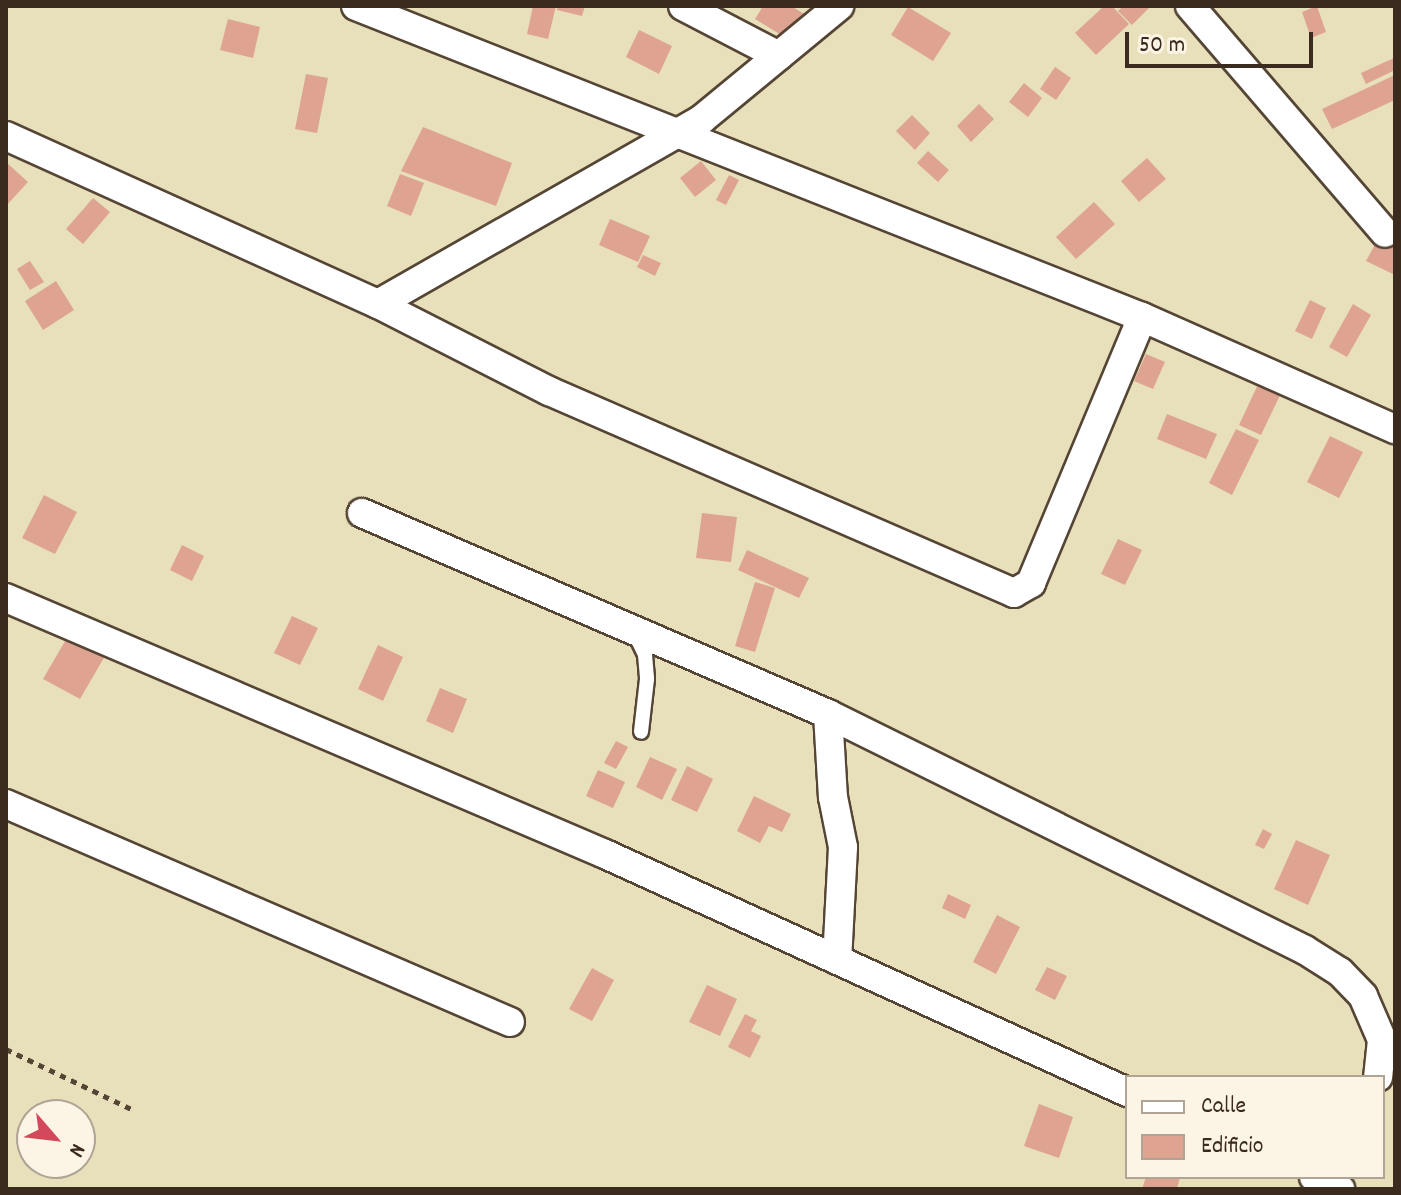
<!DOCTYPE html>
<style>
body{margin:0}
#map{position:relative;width:1401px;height:1195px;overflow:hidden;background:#e7e0ba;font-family:Dekko,sans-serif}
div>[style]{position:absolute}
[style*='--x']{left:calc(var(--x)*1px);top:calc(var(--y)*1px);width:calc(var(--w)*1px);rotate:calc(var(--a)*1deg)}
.building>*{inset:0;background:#dea491}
.path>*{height:5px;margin-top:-2.5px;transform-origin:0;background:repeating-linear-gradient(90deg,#554535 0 6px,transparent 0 12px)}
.roads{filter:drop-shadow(2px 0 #554535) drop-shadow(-2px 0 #554535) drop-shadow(0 2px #554535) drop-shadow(0 -2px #554535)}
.lane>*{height:14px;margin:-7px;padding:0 7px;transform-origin:7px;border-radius:7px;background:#fff}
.street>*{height:28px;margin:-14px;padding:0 14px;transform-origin:14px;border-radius:14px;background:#fff}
span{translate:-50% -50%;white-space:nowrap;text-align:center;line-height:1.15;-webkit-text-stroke:6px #fcf5e5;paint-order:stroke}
.frame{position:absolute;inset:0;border:8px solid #3b2a1e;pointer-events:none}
.legend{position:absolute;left:1125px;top:1075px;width:260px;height:104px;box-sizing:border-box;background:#fcf5e5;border:2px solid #afa495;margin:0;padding:10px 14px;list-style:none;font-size:24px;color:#3b2a1e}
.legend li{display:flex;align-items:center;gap:16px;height:40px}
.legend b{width:40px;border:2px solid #afa495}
.north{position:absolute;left:16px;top:1099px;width:80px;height:80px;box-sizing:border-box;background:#fcf5e5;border:2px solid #afa495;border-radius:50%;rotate:118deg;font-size:22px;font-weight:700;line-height:32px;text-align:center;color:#3b2a1e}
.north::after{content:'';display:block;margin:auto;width:28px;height:36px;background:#d1495b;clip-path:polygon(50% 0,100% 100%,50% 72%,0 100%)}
.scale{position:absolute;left:1125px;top:32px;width:188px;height:36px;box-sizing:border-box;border:4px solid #3b2a1e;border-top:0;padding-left:10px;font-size:24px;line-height:28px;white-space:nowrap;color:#3b2a1e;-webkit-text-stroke:6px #fcf5e5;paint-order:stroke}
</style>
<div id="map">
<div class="building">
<div style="clip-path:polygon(533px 6px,556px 6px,548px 39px,527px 34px)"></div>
<div style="clip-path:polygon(558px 6px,585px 6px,582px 16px,557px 10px)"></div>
<div style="clip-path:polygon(763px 6px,791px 6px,806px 15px,791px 41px,755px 19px)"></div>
<div style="clip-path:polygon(1104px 6px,1112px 6px,1129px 24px,1096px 55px,1075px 33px)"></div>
<div style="clip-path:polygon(1123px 6px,1151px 6px,1132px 25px,1118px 11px)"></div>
<div style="clip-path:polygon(1317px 6px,1326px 32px,1311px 38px,1302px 12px)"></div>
<div style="clip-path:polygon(908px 7px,951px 33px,933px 61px,891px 35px)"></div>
<div style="clip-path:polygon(228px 19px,260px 27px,253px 58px,220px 50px)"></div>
<div style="clip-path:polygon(639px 30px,672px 46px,659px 74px,626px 57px)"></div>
<div style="clip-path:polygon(1394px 58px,1395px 70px,1366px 84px,1361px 73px)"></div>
<div style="clip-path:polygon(1055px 67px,1071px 78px,1056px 100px,1040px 89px)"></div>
<div style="clip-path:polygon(306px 74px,328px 78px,317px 133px,295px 129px)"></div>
<div style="clip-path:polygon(1395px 75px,1395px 100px,1332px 129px,1322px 109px)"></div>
<div style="clip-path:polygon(1024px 83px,1042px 98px,1028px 117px,1009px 102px)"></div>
<div style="clip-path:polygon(979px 104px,994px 119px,971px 142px,957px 126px)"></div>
<div style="clip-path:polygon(912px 115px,930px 133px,915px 150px,896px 131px)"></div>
<div style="clip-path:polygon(423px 127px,512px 163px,496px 206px,401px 171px)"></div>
<div style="clip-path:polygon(928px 151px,949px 170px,938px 182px,917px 163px)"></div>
<div style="clip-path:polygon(1147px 158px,1166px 179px,1139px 202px,1121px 181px)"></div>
<div style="clip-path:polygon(701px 161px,716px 180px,695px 197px,680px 178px)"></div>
<div style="clip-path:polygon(6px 162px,28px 182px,6px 206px)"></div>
<div style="clip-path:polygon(400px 174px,424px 183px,411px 216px,387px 206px)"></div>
<div style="clip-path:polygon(729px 175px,739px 180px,726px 205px,716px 200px)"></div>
<div style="clip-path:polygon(93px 198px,110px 212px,83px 244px,66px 229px)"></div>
<div style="clip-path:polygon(1094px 202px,1115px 224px,1076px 259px,1056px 237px)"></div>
<div style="clip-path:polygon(610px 219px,650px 236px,638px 262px,599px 245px)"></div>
<div style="clip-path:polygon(1378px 239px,1395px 248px,1395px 275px,1366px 261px)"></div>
<div style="clip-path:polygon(643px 255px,661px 263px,655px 276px,637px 267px)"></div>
<div style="clip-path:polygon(30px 261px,44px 282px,30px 290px,17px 269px)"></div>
<div style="clip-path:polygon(56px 281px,74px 310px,43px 330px,25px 301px)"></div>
<div style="clip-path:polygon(1310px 300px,1326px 308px,1312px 339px,1295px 331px)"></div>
<div style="clip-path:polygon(1353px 304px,1371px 315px,1347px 357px,1329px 347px)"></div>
<div style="clip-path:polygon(1146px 354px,1165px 362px,1153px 389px,1134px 381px)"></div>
<div style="clip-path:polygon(1261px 378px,1283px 389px,1261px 435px,1239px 425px)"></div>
<div style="clip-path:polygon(1167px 414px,1217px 434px,1206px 459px,1157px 439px)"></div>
<div style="clip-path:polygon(1236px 429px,1259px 440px,1232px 495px,1209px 483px)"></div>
<div style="clip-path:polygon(1330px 436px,1363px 452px,1339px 498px,1307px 482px)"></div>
<div style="clip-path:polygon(44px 495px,77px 512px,55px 554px,22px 538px)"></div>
<div style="clip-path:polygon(702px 513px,737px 517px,731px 562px,696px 558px)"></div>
<div style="clip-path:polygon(1118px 539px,1142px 550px,1125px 585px,1101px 574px)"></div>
<div style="clip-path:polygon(182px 545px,204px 556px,192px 581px,170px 570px)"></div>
<div style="clip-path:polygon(747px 550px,809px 578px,799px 598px,738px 570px)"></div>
<div style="clip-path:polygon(755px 582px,775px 588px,755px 652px,735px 646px)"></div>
<div style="clip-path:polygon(292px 616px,318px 628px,300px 665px,274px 653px)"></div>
<div style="clip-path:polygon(68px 636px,105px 656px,80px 699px,43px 679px)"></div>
<div style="clip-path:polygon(378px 645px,403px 657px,383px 701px,358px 689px)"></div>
<div style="clip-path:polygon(440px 688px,467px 699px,453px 733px,426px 721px)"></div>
<div style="clip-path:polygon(616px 741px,628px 747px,616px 769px,604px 763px)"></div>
<div style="clip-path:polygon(650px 757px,677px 769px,662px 800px,636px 787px)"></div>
<div style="clip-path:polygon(687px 766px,713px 779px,697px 812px,671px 800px)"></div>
<div style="clip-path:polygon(598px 770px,625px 782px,613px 808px,586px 796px)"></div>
<div style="clip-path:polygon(754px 796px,791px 814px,782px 832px,769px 826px,760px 843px,737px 831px)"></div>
<div style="clip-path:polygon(1263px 829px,1272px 834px,1264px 849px,1255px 845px)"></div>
<div style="clip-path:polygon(1296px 840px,1330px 855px,1308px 905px,1274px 889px)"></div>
<div style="clip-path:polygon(948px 894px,971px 905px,965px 919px,942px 908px)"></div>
<div style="clip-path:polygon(997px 915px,1020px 927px,996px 974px,973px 962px)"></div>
<div style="clip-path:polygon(1047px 967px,1067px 976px,1055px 1000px,1035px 990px)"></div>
<div style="clip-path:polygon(592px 968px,614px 980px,592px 1021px,569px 1009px)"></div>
<div style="clip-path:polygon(707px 985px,737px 999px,720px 1036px,689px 1022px)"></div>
<div style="clip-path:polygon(745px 1014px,757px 1020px,751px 1031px,761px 1036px,750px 1058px,728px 1047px)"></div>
<div style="clip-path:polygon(1039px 1104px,1073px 1117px,1059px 1158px,1024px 1146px)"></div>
<div style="clip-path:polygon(1146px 1177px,1180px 1177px,1177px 1189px,1142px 1189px)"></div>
</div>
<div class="path">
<div style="--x:6;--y:1049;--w:139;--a:25.6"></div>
</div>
<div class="roads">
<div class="lane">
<div style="--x:634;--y:632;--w:25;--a:64"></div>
<div style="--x:645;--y:655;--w:24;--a:85"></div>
<div style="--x:647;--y:679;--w:53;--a:96.5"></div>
</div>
<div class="street">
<div style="--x:356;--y:6;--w:845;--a:21.59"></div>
<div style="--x:1142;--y:317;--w:277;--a:23.9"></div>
<div style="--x:683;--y:6;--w:108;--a:27.5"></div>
<div style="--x:1190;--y:6;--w:299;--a:49.3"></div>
<div style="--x:6;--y:136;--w:408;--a:24.3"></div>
<div style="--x:378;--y:304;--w:373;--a:-29.7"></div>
<div style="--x:702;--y:119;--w:178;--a:-39.5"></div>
<div style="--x:378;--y:304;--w:192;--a:27"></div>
<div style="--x:549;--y:391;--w:507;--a:23.48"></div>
<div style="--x:1014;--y:593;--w:20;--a:-30"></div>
<div style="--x:1031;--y:583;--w:288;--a:-67.3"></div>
<div style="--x:362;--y:513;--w:508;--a:23.33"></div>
<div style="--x:828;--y:714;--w:532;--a:26.32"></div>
<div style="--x:1305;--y:950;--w:41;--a:32.2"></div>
<div style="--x:1340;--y:972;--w:33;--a:46"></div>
<div style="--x:1363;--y:996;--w:48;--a:66.6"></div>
<div style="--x:1382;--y:1040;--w:37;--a:96"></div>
<div style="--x:6;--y:598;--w:651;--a:23.14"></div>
<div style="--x:605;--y:854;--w:574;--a:24.51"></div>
<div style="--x:828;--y:714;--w:83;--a:86.6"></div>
<div style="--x:833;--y:797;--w:51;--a:78.7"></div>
<div style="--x:843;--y:847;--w:113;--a:93"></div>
<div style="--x:6;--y:804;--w:549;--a:23.39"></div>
<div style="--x:1314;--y:1177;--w:29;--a:25"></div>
</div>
</div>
<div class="frame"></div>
<ul class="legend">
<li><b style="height:10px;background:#fff"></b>Calle</li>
<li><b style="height:22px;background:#dea491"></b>Edificio</li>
</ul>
<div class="north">N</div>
<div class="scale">50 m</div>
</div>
